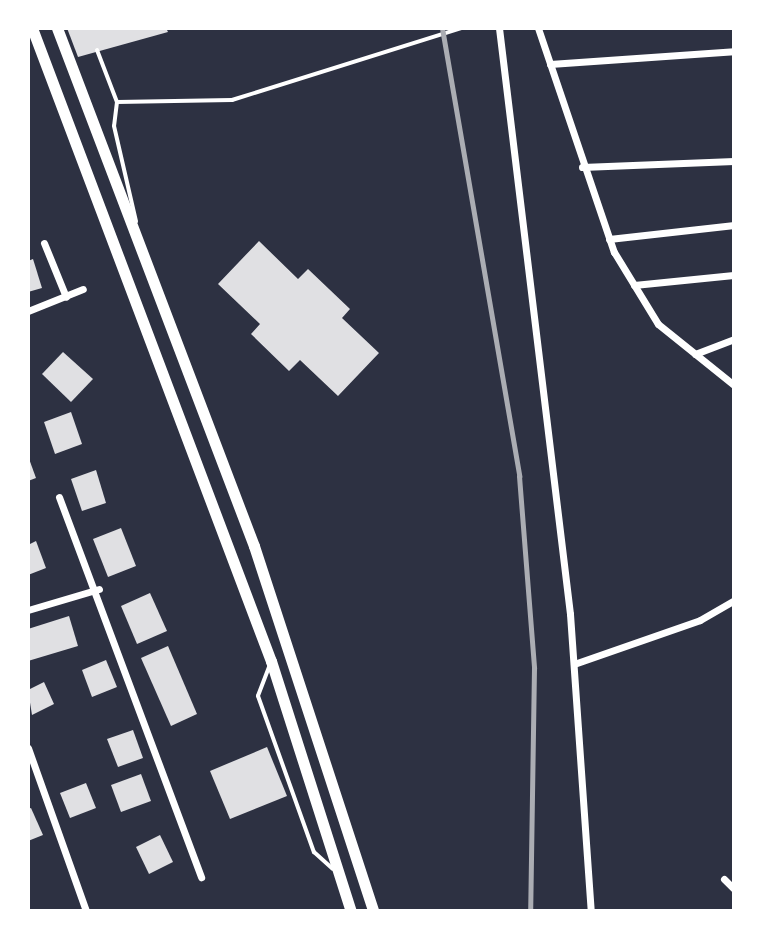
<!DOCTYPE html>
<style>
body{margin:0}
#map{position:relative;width:762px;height:939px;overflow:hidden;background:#2d3142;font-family:Overpass,sans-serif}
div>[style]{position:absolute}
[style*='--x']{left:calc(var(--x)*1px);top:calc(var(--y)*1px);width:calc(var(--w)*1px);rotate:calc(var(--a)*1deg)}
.building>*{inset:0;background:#e0e0e3}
.service>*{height:4px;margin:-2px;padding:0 2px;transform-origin:2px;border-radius:2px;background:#fff}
.minor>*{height:7px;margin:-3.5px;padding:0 3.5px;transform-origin:3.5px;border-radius:3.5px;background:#fff}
.primary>*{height:11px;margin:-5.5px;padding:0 5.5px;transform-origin:5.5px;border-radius:5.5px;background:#fff}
.rail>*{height:5px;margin:-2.5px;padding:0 2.5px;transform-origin:2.5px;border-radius:2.5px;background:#abadb3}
span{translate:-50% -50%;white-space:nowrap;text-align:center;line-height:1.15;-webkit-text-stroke:6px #fff;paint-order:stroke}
.frame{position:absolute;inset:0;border:30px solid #fff;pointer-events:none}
</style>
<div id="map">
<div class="building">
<div style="clip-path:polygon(67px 28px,166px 28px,168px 32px,78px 57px)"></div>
<div style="clip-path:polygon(259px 241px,298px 279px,308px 269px,350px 309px,342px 318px,379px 353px,338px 396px,300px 360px,289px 371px,251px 334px,260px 324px,218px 284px)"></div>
<div style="clip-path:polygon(33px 259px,42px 288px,28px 292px,28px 261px)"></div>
<div style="clip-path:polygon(63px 352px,93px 379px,71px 402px,42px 374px)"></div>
<div style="clip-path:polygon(71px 412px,82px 444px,55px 454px,44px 422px)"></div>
<div style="clip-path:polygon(28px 456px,36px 478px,28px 481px)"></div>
<div style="clip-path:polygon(96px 470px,106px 503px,82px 511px,71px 479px)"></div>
<div style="clip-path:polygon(121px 528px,136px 566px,108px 577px,93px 539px)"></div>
<div style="clip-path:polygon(36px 541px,46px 568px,28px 575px,28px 545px)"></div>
<div style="clip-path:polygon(150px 593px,167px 631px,137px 644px,121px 606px)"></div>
<div style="clip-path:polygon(69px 616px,78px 646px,28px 661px,28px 629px)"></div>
<div style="clip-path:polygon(168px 646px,197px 714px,171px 726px,141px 658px)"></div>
<div style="clip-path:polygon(106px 660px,117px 687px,92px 697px,82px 670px)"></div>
<div style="clip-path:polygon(44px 682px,54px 704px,32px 715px,28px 690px)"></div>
<div style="clip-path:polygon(133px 730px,143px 758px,118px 767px,107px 739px)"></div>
<div style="clip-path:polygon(267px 747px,287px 796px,230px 819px,210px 771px)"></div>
<div style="clip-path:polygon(141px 774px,151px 801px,121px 812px,111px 785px)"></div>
<div style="clip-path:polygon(86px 783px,96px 808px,70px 818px,60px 793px)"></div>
<div style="clip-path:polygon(31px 808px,43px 835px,28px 841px,28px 809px)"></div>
<div style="clip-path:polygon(160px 835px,173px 862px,149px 874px,136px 847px)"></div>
</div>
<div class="service">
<div style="--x:97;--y:50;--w:56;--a:69"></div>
<div style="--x:117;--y:102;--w:24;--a:97"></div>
<div style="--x:114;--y:126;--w:98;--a:77"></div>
<div style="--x:117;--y:102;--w:115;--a:-1"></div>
<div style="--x:232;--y:100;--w:241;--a:-17.4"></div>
<div style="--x:269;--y:667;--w:31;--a:111"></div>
<div style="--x:258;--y:696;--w:166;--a:70.3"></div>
<div style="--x:314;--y:852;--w:25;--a:42"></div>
</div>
<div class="minor">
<div style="--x:499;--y:28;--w:590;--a:83.09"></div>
<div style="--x:570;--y:614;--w:298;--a:86"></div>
<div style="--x:538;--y:28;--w:237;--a:71.3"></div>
<div style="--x:614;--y:252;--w:84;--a:58.6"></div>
<div style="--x:658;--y:324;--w:97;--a:38.8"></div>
<div style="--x:550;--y:64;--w:184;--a:-4"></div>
<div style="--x:582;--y:167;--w:152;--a:-2.3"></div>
<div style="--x:609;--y:239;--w:126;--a:-6.4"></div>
<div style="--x:44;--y:243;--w:58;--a:67.8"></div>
<div style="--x:634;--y:285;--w:100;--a:-5.7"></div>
<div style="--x:28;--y:311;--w:59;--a:-21.8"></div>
<div style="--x:695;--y:354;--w:42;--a:-21"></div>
<div style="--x:59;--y:497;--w:406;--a:69.5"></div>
<div style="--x:28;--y:610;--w:74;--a:-16.5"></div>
<div style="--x:574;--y:664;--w:133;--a:-19.2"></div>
<div style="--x:700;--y:620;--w:39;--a:-30"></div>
<div style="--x:28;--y:748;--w:173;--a:70.4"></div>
<div style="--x:724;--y:879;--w:14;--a:45"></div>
</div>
<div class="primary">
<div style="--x:32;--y:28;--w:677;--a:69.32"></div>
<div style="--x:271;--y:661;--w:262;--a:72.3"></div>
<div style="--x:57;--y:28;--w:554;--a:69.18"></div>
<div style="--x:254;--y:546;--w:384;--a:71.9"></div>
</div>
<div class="rail">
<div style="--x:442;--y:28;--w:455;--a:80.2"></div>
<div style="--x:519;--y:476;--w:193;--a:85.5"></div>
<div style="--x:534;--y:668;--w:243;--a:90.9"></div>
</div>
<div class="frame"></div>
</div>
